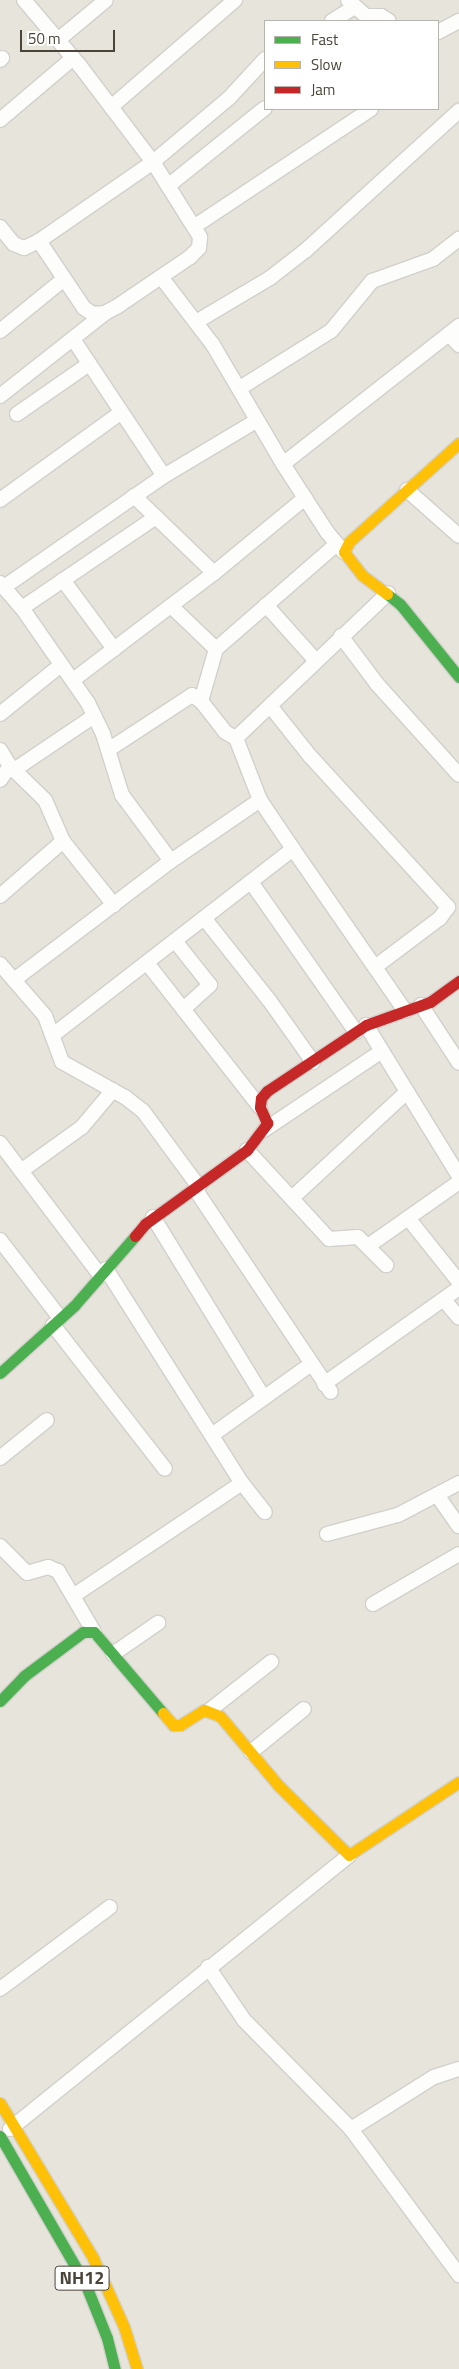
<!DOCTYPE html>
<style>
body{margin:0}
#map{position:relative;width:459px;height:2369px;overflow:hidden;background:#f4f2ee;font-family:"Titillium Web",sans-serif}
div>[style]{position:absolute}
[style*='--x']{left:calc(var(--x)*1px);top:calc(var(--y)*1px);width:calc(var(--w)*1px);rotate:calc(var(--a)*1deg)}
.residential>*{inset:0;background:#e7e4dc}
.roads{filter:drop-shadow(1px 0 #d2d0cb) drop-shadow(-1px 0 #d2d0cb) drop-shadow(0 1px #d2d0cb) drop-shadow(0 -1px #d2d0cb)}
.street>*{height:14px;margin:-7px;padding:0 7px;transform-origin:7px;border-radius:7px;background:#fdfdfc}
.fast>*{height:11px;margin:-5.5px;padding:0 5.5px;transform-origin:5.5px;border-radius:5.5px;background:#4caf50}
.slow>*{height:11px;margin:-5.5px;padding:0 5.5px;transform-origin:5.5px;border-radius:5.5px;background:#ffc107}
.jam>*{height:11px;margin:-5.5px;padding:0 5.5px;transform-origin:5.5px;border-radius:5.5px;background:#c62828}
span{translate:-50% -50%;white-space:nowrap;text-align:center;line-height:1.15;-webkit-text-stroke:4px #fff;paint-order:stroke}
.shield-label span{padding:1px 4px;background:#fff;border:1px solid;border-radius:4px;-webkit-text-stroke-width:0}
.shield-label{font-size:18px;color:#4b4439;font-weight:700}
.legend{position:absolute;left:264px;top:20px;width:175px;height:90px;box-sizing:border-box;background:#fff;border:1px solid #b7b4b0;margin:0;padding:6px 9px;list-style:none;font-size:15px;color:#4b4439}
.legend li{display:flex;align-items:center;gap:10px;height:25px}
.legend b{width:25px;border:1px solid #b7b4b0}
.scale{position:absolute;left:20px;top:30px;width:95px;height:22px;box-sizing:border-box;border:2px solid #4b4439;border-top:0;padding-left:6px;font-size:15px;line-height:18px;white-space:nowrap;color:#4b4439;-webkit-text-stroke:4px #fff;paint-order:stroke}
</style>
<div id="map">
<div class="residential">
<div style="clip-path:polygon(evenodd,0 0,459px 0,459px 2369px,0 2369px,0 0,265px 21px,438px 21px,438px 109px,265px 109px,265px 21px)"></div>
</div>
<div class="roads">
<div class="street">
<div style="--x:24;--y:0;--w:87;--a:49.7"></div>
<div style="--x:80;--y:66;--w:121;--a:52.8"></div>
<div style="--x:153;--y:162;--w:89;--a:57.9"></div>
<div style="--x:200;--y:237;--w:11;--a:95"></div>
<div style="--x:199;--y:248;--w:13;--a:135"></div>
<div style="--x:190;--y:257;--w:87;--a:145.8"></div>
<div style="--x:118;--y:306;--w:15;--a:152"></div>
<div style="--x:105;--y:313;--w:12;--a:175"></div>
<div style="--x:93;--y:314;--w:11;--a:-146"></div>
<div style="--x:84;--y:308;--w:81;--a:-123.9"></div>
<div style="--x:348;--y:0;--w:24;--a:42"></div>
<div style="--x:366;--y:16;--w:15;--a:0"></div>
<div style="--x:381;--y:16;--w:9;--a:32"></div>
<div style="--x:332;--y:21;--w:26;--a:-32"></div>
<div style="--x:438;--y:32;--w:24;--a:-28"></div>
<div style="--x:58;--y:40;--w:62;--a:-39.8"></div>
<div style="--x:0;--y:60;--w:3;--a:-45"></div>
<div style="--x:111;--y:107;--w:164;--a:-40.8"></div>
<div style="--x:0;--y:120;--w:96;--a:-40.3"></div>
<div style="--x:168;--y:186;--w:124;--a:-38.8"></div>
<div style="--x:195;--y:226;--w:211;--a:-33.6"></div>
<div style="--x:0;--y:227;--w:22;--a:51"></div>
<div style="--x:14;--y:244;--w:11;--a:22"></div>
<div style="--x:24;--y:248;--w:17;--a:-25"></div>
<div style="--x:39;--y:241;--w:139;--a:-34.7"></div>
<div style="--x:153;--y:162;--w:99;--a:-40.1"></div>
<div style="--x:229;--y:98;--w:53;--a:-47.3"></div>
<div style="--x:161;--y:277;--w:86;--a:52.6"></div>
<div style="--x:213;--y:345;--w:138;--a:59.5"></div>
<div style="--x:283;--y:464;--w:81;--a:57.1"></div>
<div style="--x:327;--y:532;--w:26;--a:50"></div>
<div style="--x:196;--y:322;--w:86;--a:-30.7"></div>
<div style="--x:270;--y:278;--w:46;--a:-37.9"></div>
<div style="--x:306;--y:250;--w:207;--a:-42.3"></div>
<div style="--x:0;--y:331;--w:82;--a:-39.1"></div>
<div style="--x:449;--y:334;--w:15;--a:48"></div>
<div style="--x:73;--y:339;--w:164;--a:56.4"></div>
<div style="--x:240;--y:388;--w:107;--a:-32.1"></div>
<div style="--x:331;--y:331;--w:65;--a:-50.6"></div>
<div style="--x:372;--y:281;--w:65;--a:-19.8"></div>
<div style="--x:433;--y:259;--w:33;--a:-38"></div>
<div style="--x:0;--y:396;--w:134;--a:-38.3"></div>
<div style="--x:17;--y:414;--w:88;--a:-34.8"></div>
<div style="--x:283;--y:464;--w:224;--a:-38.1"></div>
<div style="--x:407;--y:490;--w:69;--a:41.5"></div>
<div style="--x:134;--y:496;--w:111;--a:43.9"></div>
<div style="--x:0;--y:500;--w:148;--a:-35.9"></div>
<div style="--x:63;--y:580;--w:86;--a:53.5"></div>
<div style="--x:0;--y:583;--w:33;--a:49"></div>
<div style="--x:22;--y:608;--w:116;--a:55.2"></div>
<div style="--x:88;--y:703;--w:34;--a:64"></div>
<div style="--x:103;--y:734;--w:64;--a:72.7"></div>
<div style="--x:122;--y:795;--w:82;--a:53.4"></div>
<div style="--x:4;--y:587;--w:195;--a:-34.8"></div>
<div style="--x:164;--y:476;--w:107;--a:-30.9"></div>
<div style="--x:266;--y:605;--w:75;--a:48.2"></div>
<div style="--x:171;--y:606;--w:62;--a:43.7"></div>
<div style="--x:22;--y:608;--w:162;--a:-34.2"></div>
<div style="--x:341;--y:636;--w:60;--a:53.1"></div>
<div style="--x:377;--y:684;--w:122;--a:48"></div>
<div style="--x:73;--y:680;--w:177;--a:-37.2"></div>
<div style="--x:214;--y:573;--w:118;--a:-39.5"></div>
<div style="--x:201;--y:701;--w:54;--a:-73.9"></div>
<div style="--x:216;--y:649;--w:160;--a:-41"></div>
<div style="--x:271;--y:707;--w:63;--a:51.5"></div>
<div style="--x:310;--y:756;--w:205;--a:47.6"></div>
<div style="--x:448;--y:907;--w:14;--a:126"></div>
<div style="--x:440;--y:918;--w:81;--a:143"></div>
<div style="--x:0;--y:714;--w:78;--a:-38.8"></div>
<div style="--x:0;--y:750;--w:19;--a:58"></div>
<div style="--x:10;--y:766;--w:49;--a:44.2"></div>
<div style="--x:45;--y:800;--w:45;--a:66.3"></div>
<div style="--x:63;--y:841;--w:82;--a:51.4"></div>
<div style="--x:108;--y:750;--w:100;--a:-33.2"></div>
<div style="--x:192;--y:695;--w:11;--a:34"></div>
<div style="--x:201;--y:701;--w:39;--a:52"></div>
<div style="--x:225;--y:732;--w:13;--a:29"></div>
<div style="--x:236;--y:738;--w:210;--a:-43.6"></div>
<div style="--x:14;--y:770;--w:97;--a:-34"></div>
<div style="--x:0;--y:780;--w:17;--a:-54"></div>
<div style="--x:260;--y:800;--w:59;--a:56"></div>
<div style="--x:251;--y:882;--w:183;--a:55"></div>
<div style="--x:0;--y:896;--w:84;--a:-41.1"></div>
<div style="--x:204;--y:918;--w:105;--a:51.6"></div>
<div style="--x:269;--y:1000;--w:76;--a:54.6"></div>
<div style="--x:175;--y:941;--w:56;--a:51.5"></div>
<div style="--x:210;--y:985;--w:36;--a:138"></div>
<div style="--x:147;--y:963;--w:183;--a:51.9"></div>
<div style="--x:0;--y:964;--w:69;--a:49.1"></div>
<div style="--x:45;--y:1016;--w:49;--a:69.7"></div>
<div style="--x:62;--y:1062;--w:72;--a:29.1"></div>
<div style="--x:125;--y:1097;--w:23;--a:38"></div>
<div style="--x:143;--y:1111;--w:94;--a:53.6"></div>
<div style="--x:14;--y:980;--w:197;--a:-37.2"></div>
<div style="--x:171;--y:861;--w:108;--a:-34.4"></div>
<div style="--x:260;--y:800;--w:66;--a:-111.2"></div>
<div style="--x:421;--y:1005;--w:69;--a:56.8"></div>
<div style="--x:366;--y:1025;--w:177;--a:58.4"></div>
<div style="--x:53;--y:1035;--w:304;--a:-37.8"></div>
<div style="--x:293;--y:849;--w:197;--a:55.3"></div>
<div style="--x:264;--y:1130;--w:142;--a:-33.8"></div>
<div style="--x:0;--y:1143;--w:166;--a:52.9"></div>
<div style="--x:247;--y:1150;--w:121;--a:47.3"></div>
<div style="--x:329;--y:1239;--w:29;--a:-4"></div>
<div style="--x:358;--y:1237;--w:40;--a:45"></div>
<div style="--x:21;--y:1171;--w:75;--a:-35.8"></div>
<div style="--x:82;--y:1127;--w:48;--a:-50"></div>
<div style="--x:195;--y:1189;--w:244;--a:56.2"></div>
<div style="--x:292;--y:1198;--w:156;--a:-42.7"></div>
<div style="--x:153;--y:1217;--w:212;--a:58.5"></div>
<div style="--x:408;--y:1218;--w:82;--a:51.4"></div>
<div style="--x:0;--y:1240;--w:98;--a:52.4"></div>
<div style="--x:368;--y:1246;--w:111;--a:-35.1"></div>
<div style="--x:106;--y:1269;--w:254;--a:57.6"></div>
<div style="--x:242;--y:1483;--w:37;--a:52"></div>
<div style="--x:444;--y:1300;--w:23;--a:50"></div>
<div style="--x:53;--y:1325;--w:182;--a:52.1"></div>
<div style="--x:324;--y:1384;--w:166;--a:-35.4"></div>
<div style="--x:212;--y:1435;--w:122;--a:-35.6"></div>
<div style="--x:0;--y:1458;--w:60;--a:-39"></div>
<div style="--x:437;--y:1495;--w:38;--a:55"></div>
<div style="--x:327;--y:1534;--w:73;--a:-15"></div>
<div style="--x:398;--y:1515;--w:69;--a:-27.7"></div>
<div style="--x:0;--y:1546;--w:38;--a:45"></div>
<div style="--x:27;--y:1573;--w:22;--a:-16"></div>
<div style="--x:48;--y:1567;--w:11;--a:22"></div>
<div style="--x:58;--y:1571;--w:71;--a:59.5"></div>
<div style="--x:73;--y:1596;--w:203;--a:-33.8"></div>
<div style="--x:373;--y:1604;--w:99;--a:-30.2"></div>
<div style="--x:113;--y:1654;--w:55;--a:-34.6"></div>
<div style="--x:210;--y:1710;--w:78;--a:-38.2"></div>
<div style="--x:251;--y:1752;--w:68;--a:-39.1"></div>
<div style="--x:208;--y:1967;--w:64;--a:55.8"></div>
<div style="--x:244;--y:2020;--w:153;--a:45.5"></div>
<div style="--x:351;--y:2129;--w:182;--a:53.5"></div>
<div style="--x:0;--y:1989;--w:137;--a:-36.7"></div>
<div style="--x:10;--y:2129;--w:436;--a:-38.9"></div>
<div style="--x:351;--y:2129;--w:98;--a:-32.1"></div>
<div style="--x:434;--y:2077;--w:26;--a:-18"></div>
</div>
<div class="fast">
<div style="--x:387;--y:594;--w:16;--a:38"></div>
<div style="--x:400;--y:604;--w:94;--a:51.1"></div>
<div style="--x:0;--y:1373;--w:100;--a:-42.2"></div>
<div style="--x:74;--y:1306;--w:93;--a:-48.9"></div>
<div style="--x:0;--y:1701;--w:35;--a:-46"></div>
<div style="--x:24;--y:1676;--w:74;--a:-36.7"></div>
<div style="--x:83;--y:1632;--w:11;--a:0"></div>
<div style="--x:94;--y:1632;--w:106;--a:49.6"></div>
<div style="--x:0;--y:2136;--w:170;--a:60"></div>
<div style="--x:85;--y:2283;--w:59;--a:68.2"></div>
<div style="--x:107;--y:2338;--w:32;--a:76"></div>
</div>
<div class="slow">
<div style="--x:387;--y:594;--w:31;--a:-143"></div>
<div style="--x:362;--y:575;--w:29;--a:-128"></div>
<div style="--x:344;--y:552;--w:11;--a:-63"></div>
<div style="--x:349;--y:542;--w:148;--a:-42"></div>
<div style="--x:163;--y:1713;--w:16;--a:50"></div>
<div style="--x:173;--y:1725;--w:7;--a:0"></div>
<div style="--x:180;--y:1725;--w:28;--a:-32"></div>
<div style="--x:204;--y:1710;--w:17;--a:21"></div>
<div style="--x:220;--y:1716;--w:92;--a:49.9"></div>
<div style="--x:279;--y:1786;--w:98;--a:44.6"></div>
<div style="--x:349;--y:1855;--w:132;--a:-33.6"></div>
<div style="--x:0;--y:2103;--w:181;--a:59"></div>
<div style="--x:93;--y:2258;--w:76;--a:65.8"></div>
<div style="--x:124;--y:2327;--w:44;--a:72.8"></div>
</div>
<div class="jam">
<div style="--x:135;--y:1236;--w:16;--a:-50"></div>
<div style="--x:145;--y:1224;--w:126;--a:-36"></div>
<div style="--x:247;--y:1150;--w:34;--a:-53"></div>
<div style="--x:267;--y:1123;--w:17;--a:-114"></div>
<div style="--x:260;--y:1107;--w:9;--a:-84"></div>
<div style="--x:261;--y:1098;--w:9;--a:-49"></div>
<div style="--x:267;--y:1091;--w:119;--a:-33.7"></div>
<div style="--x:366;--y:1025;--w:68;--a:-19.8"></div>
<div style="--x:430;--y:1002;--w:36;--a:-36"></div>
</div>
</div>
<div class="shield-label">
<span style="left:82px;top:2278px">NH12</span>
</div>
<ul class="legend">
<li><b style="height:6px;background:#4caf50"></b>Fast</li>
<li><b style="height:6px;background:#ffc107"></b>Slow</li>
<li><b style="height:6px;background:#c62828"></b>Jam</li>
</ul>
<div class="scale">50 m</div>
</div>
